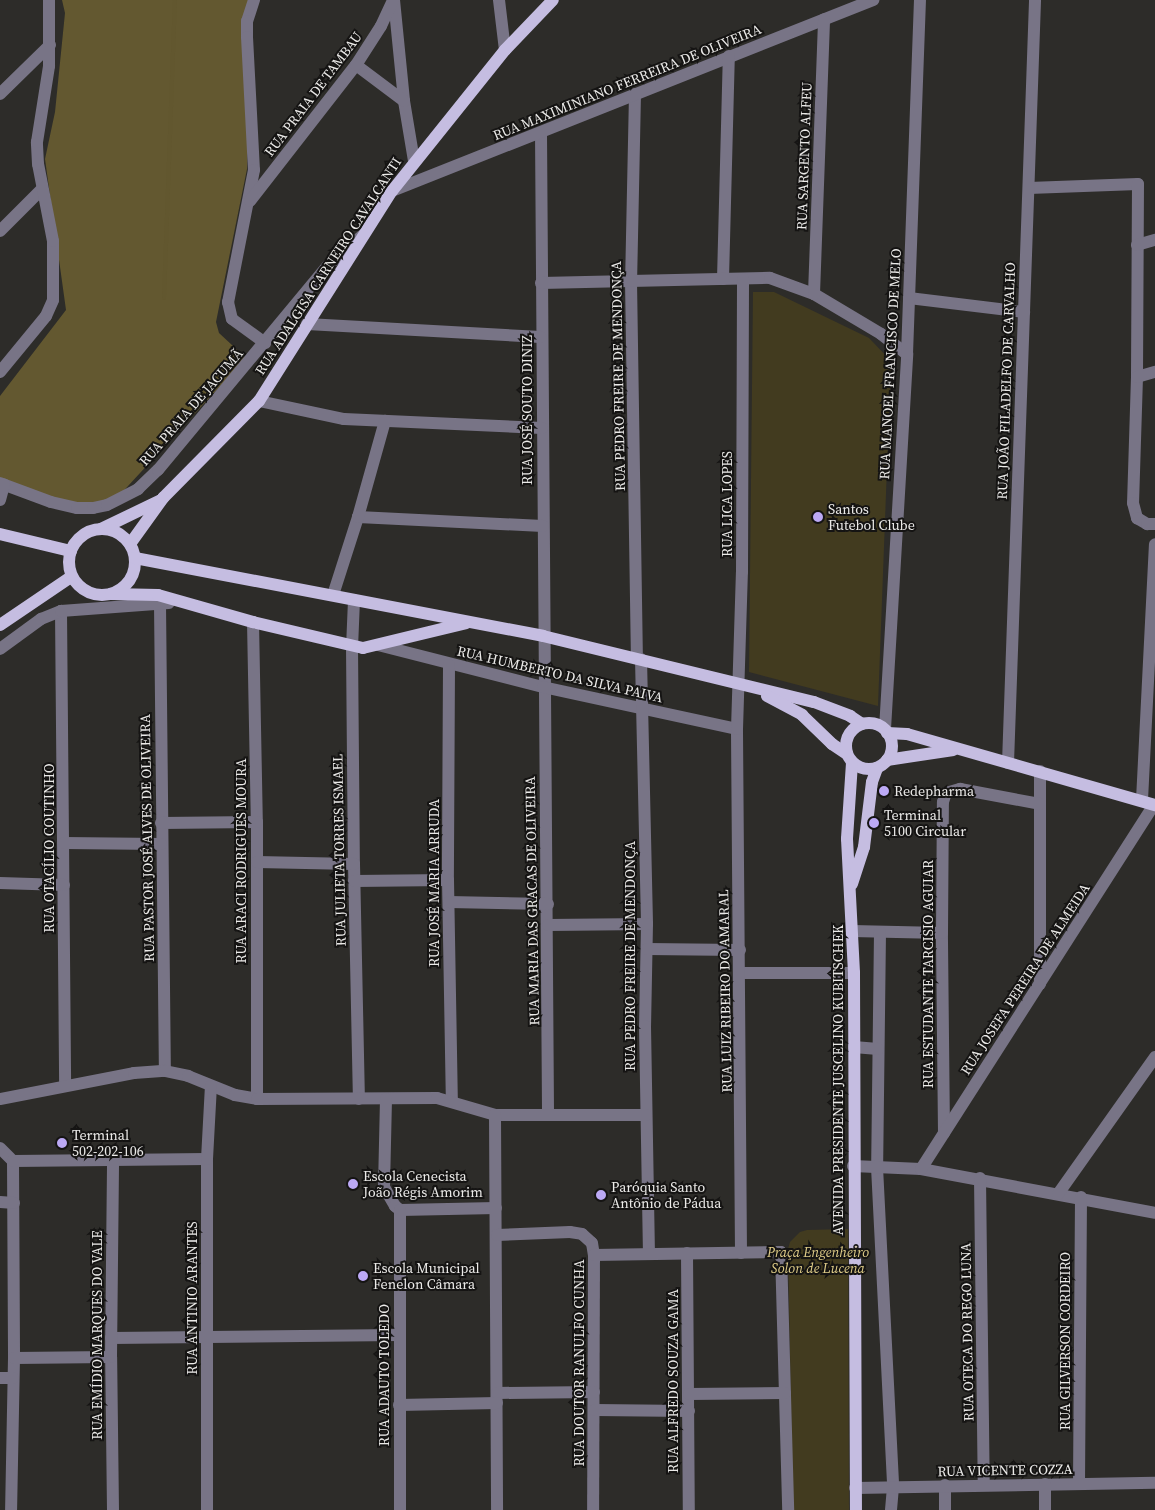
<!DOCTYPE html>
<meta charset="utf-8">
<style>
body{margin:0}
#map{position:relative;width:1155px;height:1510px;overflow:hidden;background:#2d2c29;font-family:"Source Serif 4",serif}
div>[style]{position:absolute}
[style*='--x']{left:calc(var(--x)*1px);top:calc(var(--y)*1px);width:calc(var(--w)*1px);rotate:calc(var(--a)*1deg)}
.green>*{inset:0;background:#423b1f}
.forest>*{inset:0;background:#635830}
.stream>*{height:4px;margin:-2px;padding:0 2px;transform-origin:2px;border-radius:2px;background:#62572f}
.minor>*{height:12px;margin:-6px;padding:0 6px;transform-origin:6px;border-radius:6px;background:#787486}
.major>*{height:12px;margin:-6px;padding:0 6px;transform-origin:6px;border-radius:6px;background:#c5bde1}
.major>.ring{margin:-6px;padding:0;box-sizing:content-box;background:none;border:12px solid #c5bde1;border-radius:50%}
.dots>*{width:14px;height:14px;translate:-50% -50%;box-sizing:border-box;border:2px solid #151413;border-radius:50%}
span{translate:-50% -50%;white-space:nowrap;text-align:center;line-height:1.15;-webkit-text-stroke:4px #151413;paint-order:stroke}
.street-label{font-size:14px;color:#ebeae8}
.poi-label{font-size:14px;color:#ebeae8}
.left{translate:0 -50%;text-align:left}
.park-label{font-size:14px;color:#dfcc88;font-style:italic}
</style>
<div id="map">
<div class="green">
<div style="clip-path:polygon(753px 292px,774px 292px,869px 338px,891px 361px,878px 706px,749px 672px)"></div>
<div style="clip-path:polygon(848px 1229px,849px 1510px,793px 1510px,788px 1249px,790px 1242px,800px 1232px,807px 1230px)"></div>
</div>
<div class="forest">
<div style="clip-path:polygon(62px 0,251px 0,247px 169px,216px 322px,219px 333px,246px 358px,105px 511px,0 485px,0 396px,66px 310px,45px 159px,55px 112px,65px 13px)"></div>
</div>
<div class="stream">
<div style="--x:164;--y:298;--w:298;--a:-87.9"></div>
</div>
<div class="minor">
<div style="--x:254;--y:0;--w:22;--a:108"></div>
<div style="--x:247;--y:21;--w:16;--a:90"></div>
<div style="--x:247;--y:37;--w:133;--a:87"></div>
<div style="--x:254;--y:170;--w:135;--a:101.1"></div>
<div style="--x:228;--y:302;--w:17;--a:77"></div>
<div style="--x:232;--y:319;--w:41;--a:36"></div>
<div style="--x:394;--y:0;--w:101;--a:84.3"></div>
<div style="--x:404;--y:101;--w:61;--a:80.5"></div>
<div style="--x:499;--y:0;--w:50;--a:83.2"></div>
<div style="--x:356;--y:65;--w:60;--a:36.9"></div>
<div style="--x:0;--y:94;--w:70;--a:-44.4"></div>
<div style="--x:635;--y:94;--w:187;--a:91.2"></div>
<div style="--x:631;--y:281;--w:377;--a:89.1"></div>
<div style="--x:541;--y:133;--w:981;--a:89.59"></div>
<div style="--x:1029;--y:188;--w:109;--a:-2.1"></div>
<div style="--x:1138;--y:184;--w:193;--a:90.3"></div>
<div style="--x:1137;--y:377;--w:126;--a:91.8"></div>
<div style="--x:1133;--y:503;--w:16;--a:75"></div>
<div style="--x:1137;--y:518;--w:12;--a:31"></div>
<div style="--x:1147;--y:524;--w:8;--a:0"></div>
<div style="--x:392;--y:191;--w:518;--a:-21.66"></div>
<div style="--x:250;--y:201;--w:172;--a:-52.1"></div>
<div style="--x:356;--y:65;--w:46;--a:-57.3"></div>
<div style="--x:381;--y:26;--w:29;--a:-65"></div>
<div style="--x:0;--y:231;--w:59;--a:-45"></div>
<div style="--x:1137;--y:245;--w:19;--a:-16"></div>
<div style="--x:723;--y:279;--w:223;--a:-88.5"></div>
<div style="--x:541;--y:283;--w:229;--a:-1.3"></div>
<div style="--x:770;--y:278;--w:47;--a:20"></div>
<div style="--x:814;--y:294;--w:78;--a:30.8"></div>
<div style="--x:881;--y:334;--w:33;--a:38"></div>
<div style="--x:814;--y:294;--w:275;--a:-87.9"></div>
<div style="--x:909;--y:298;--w:116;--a:6.9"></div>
<div style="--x:307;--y:324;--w:234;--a:3.2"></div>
<div style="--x:0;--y:372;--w:72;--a:-50.6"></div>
<div style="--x:46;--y:316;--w:17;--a:-66"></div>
<div style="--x:53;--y:300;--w:59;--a:-90"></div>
<div style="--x:53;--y:241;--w:78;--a:-101"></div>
<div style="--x:38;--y:164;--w:22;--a:-93"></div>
<div style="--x:37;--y:142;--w:77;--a:-81"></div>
<div style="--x:49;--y:66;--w:66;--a:-90"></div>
<div style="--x:1137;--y:377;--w:19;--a:-16"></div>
<div style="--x:259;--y:401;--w:87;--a:12"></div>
<div style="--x:344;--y:419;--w:198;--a:2.6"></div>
<div style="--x:0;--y:483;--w:54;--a:20.4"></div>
<div style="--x:51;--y:502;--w:27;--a:13"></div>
<div style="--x:77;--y:508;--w:16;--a:0"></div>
<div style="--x:93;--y:508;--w:14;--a:-12"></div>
<div style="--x:107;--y:505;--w:35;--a:-27"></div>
<div style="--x:138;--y:489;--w:28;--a:-44"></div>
<div style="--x:158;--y:470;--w:266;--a:-50.3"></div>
<div style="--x:328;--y:265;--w:46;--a:-40.6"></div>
<div style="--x:0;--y:500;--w:16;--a:-75"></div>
<div style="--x:358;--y:517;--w:185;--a:2.8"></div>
<div style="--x:333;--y:595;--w:82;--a:-72.2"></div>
<div style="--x:358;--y:517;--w:100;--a:-74.3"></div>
<div style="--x:354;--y:600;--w:47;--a:92.4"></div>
<div style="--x:352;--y:647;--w:217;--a:89.5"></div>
<div style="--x:354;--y:864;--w:235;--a:88.8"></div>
<div style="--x:160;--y:604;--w:467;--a:89.4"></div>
<div style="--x:61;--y:611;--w:475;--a:89.5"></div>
<div style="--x:253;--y:622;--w:200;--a:88.9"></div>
<div style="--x:257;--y:822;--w:277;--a:90"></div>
<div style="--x:378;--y:645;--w:170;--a:14.3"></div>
<div style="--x:543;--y:687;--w:198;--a:12.2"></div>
<div style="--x:0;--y:649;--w:51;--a:-36.2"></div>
<div style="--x:41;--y:619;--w:22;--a:-22"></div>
<div style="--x:61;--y:611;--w:108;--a:-4.2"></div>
<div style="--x:641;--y:659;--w:265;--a:88.7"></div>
<div style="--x:647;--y:924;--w:102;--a:91.1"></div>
<div style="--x:645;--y:1026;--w:228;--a:89"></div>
<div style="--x:449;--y:665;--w:215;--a:90.3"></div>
<div style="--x:448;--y:880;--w:221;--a:89"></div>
<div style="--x:885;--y:729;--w:376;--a:-86.6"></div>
<div style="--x:907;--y:354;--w:354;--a:-87.9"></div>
<div style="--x:1008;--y:763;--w:763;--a:-87.97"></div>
<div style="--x:1142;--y:800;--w:256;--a:-87.1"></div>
<div style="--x:161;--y:823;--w:96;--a:-0.6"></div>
<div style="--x:64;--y:843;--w:97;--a:0.6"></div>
<div style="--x:257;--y:862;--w:97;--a:1.2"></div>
<div style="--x:354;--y:881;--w:94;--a:-0.6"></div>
<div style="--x:0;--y:883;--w:64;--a:1.8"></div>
<div style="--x:449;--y:902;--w:99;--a:1.2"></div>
<div style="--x:548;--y:925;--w:99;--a:-0.6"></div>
<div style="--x:852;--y:931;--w:90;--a:1.3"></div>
<div style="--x:880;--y:932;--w:235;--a:90.7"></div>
<div style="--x:877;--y:1167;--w:320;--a:87.1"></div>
<div style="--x:893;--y:1487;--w:23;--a:95"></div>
<div style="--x:647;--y:949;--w:93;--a:0.6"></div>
<div style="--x:741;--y:973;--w:113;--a:0"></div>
<div style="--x:1040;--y:984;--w:213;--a:-90"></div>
<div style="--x:854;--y:1047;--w:24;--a:5"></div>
<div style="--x:0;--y:1099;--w:136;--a:-11"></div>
<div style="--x:134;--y:1073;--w:31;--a:-4"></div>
<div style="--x:165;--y:1071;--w:24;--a:12"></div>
<div style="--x:188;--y:1076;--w:51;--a:22"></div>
<div style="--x:235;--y:1095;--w:22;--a:10"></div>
<div style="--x:257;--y:1099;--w:180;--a:-0.3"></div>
<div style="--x:437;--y:1098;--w:60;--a:16.3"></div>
<div style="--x:495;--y:1115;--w:151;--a:0"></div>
<div style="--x:386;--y:1099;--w:88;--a:91.3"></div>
<div style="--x:384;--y:1187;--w:22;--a:60"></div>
<div style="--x:395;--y:1206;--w:6;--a:39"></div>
<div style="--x:400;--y:1210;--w:96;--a:-1.2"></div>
<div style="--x:495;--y:1115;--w:395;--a:89.7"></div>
<div style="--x:944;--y:1133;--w:200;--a:-90.6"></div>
<div style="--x:942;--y:933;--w:131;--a:-89.6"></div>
<div style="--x:943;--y:802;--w:9;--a:-72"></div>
<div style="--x:946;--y:793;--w:15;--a:-16"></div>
<div style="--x:960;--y:789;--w:81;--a:10.6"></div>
<div style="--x:0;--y:1148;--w:18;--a:45"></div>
<div style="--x:13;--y:1161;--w:197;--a:89.7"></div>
<div style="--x:14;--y:1358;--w:152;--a:91.1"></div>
<div style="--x:13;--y:1161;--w:194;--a:-0.6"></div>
<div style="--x:853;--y:1166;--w:68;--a:2.5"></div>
<div style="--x:921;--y:1169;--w:238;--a:10.6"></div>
<div style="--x:921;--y:1169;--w:432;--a:-57.4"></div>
<div style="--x:980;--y:1178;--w:306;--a:89.3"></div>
<div style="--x:1058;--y:1194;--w:168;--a:-54.7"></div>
<div style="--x:0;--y:1202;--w:14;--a:4"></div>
<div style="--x:497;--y:1235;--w:73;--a:-2.4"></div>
<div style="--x:570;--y:1232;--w:12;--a:9"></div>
<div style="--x:582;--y:1234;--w:13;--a:42"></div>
<div style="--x:592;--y:1243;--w:12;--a:81"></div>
<div style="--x:594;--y:1255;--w:255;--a:90.2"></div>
<div style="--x:687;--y:1253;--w:257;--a:89.6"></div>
<div style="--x:741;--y:1253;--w:524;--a:-90.44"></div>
<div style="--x:737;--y:729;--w:157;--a:-88.2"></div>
<div style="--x:742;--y:572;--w:293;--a:-89.8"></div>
<div style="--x:594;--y:1255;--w:187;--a:-0.9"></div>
<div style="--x:781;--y:1252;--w:258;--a:88.4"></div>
<div style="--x:111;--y:1338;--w:287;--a:-0.6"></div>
<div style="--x:14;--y:1358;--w:97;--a:-0.6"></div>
<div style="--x:0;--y:1378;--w:13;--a:0"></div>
<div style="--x:497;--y:1393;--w:97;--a:-0.6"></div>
<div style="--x:689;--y:1394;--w:96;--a:-0.6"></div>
<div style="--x:399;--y:1405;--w:98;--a:-1.2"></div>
<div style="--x:595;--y:1410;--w:94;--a:0.6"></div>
<div style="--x:1079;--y:1484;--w:287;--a:-89.6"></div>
<div style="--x:945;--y:1485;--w:25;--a:90"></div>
<div style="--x:855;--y:1488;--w:300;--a:-1"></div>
<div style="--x:113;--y:1510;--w:153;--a:-90.7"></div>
<div style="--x:111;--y:1357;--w:196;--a:-89.4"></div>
<div style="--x:207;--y:1510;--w:351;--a:-90"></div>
<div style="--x:207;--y:1159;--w:73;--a:-86.9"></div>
<div style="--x:400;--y:1510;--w:300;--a:-90"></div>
<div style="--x:1045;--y:1510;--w:26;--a:-90"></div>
</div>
<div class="major">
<div style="--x:101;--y:529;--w:67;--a:-25.8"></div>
<div class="ring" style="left:69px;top:529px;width:54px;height:54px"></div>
<div style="--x:0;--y:534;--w:73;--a:13.5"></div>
<div style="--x:130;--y:544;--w:57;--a:-54.3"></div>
<div style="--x:163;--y:498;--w:136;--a:-45.3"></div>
<div style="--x:259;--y:401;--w:249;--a:-57.7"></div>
<div style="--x:392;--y:191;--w:181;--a:-51.3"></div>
<div style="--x:505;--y:50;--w:69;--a:-46.2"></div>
<div style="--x:135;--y:558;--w:415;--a:10.8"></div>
<div style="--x:543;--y:636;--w:279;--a:13.7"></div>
<div style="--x:814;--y:702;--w:39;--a:21"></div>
<div style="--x:850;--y:716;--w:14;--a:34"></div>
<div style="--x:111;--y:594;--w:47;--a:1.2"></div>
<div style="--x:158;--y:595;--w:99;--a:15.9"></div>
<div style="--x:253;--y:622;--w:113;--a:13.3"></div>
<div style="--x:363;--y:648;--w:106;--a:-13.6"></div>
<div style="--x:0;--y:625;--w:86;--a:-34.1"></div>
<div style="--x:767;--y:696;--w:40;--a:28"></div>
<div style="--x:802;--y:715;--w:42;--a:44"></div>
<div style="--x:832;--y:744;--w:18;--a:34"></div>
<div class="ring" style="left:846px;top:723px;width:34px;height:34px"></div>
<div style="--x:887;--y:733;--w:20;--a:3"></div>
<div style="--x:907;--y:734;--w:258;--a:16"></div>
<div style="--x:887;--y:760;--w:67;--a:-8.6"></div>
<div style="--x:852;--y:763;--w:76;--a:93.8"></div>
<div style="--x:847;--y:839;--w:134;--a:87"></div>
<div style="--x:854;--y:973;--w:537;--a:89.79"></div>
<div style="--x:852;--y:884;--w:39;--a:-72"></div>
<div style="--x:864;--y:847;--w:65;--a:-83"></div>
<div style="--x:872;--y:782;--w:15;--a:-70"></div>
</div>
<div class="dots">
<div style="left:818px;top:517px;background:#bca9f5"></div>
<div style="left:884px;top:791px;background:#bca9f5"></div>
<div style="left:874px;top:823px;background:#bca9f5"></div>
<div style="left:62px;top:1143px;background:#bca9f5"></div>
<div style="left:353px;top:1184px;background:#bca9f5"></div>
<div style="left:601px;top:1195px;background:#bca9f5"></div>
<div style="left:363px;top:1276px;background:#bca9f5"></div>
</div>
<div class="street-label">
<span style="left:627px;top:82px;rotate:-22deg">RUA MAXIMINIANO FERREIRA DE OLIVEIRA</span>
<span style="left:313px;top:94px;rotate:-53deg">RUA PRAIA DE TAMBAU</span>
<span style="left:804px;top:156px;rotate:-88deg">RUA SARGENTO ALFEU</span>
<span style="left:328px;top:266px;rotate:-57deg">RUA ADALGISA CARNEIRO CAVALCANTI</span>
<span style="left:890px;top:364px;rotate:-87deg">RUA MANOEL FRANCISCO DE MELO</span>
<span style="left:618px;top:376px;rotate:-91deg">RUA PEDRO FREIRE DE MENDONÇA</span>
<span style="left:1006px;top:381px;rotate:-88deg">RUA JOÃO FILADELFO DE CARVALHO</span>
<span style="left:191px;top:407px;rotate:-49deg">RUA PRAIA DE JACUMÃ</span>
<span style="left:527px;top:410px;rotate:-90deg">RUA JOSÉ SOUTO DINIZ</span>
<span style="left:727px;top:504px;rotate:-90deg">RUA LICA LOPES</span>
<span style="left:560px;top:674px;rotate:13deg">RUA HUMBERTO DA SILVA PAIVA</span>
<span style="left:147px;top:838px;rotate:-91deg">RUA PASTOR JOSÉ ALVES DE OLIVEIRA</span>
<span style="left:49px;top:848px;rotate:-90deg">RUA OTACÍLIO COUTINHO</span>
<span style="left:339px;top:850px;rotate:-91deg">RUA JULIETA TORRES ISMAEL</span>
<span style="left:241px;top:861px;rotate:-90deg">RUA ARACI RODRIGUES MOURA</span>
<span style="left:434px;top:883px;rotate:-90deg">RUA JOSÉ MARIA ARRUDA</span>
<span style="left:532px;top:901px;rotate:-91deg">RUA MARIA DAS GRACAS DE OLIVEIRA</span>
<span style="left:630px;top:956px;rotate:-90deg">RUA PEDRO FREIRE DE MENDONÇA</span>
<span style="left:928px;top:974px;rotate:-90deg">RUA ESTUDANTE TARCISIO AGUIAR</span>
<span style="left:1025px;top:979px;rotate:-57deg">RUA JOSEFA PEREIRA DE ALMEIDA</span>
<span style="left:725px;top:991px;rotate:-91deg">RUA LUIZ RIBEIRO DO AMARAL</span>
<span style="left:838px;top:1080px;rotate:-90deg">AVENIDA PRESIDENTE JUSCELINO KUBITSCHEK</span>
<span style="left:192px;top:1298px;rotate:-90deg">RUA ANTINIO ARANTES</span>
<span style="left:967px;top:1332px;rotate:-91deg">RUA OTECA DO REGO LUNA</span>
<span style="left:97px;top:1335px;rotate:-90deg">RUA EMÍDIO MARQUES DO VALE</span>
<span style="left:1065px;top:1341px;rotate:-90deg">RUA GILVERSON CORDEIRO</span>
<span style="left:579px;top:1363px;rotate:-90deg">RUA DOUTOR RANULFO CUNHA</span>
<span style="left:384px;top:1375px;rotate:-90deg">RUA ADAUTO TOLEDO</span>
<span style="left:673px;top:1381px;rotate:-90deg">RUA ALFREDO SOUZA GAMA</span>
<span style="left:1005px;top:1470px;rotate:-1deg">RUA VICENTE COZZA</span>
</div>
<div class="poi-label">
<span class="left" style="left:828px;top:517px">Santos<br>Futebol Clube</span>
<span class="left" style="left:894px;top:791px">Redepharma</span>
<span class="left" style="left:884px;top:823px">Terminal<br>5100 Circular</span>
<span class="left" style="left:72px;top:1143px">Terminal<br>502-202-106</span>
<span class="left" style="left:363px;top:1184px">Escola Cenecista<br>João Régis Amorim</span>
<span class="left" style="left:611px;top:1195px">Paróquia Santo<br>Antônio de Pádua</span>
<span class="left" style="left:373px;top:1276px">Escola Municipal<br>Fenelon Câmara</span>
</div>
<div class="park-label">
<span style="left:818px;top:1260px">Praça Engenheiro<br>Solon de Lucena</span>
</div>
</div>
